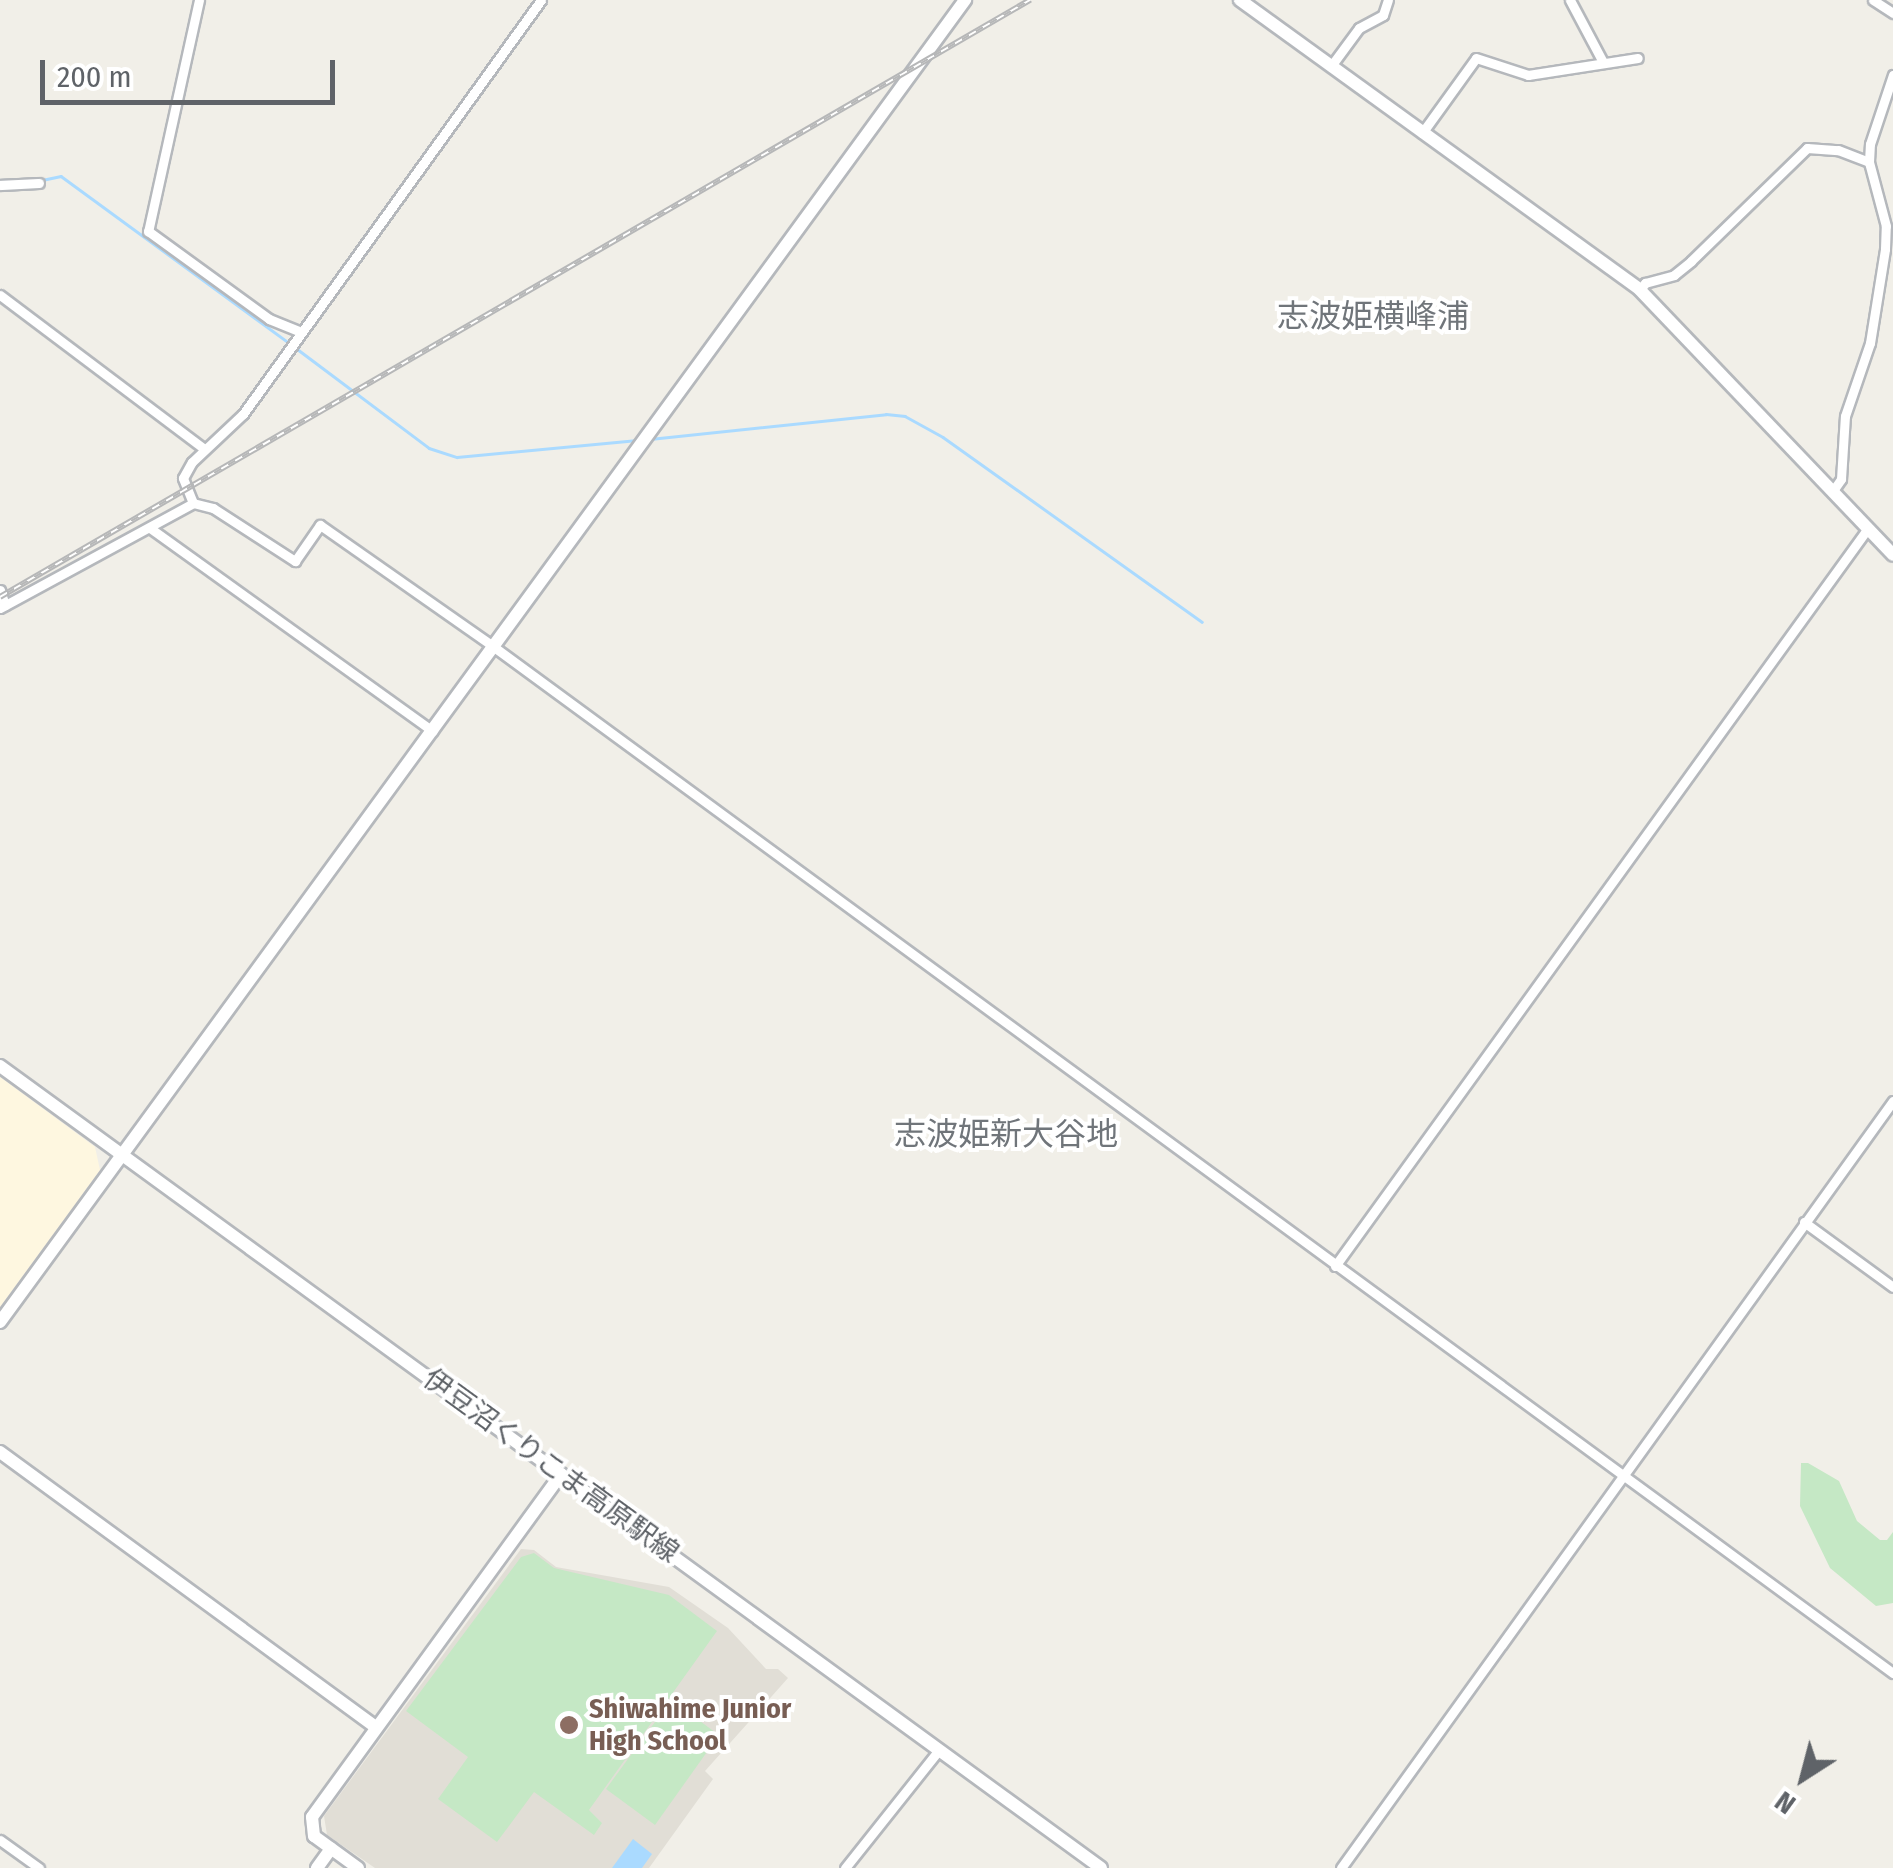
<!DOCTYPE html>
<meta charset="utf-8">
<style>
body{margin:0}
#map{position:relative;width:1893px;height:1868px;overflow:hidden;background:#f1efe8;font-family:"Fira Sans Condensed","Noto Sans JP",sans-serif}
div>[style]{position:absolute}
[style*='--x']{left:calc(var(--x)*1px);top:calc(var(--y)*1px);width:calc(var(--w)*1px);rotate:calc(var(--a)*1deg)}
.commercial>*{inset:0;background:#fef7e0}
.education>*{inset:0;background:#e1ded6}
.green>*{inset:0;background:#c5e8c5}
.water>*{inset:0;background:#aadaff}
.stream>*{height:2.5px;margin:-1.25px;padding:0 1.25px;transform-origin:1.25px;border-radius:1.25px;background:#aadaff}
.roads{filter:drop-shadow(2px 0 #b5b8bc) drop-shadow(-2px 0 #b5b8bc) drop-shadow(0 2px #b5b8bc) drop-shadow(0 -2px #b5b8bc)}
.street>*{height:9px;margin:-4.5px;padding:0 4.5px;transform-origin:4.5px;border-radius:4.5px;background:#fff}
.secondary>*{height:12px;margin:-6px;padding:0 6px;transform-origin:6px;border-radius:6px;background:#fff}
.rail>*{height:6px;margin-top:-3px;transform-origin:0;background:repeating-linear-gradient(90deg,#fff 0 8px,#b6b7b8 0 16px);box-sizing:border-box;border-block:2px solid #b6b7b8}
.dots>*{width:28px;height:28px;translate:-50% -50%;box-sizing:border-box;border:5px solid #fff;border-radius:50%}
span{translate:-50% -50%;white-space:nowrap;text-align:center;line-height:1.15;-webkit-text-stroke:8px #fff;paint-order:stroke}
.street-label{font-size:28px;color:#5f6368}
.education-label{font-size:28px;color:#785e54;font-weight:700}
.left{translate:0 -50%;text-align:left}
.quarter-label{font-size:32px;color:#70757a}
.north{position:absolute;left:1753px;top:1728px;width:100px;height:100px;-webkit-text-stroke:8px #fff;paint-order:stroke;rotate:216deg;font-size:28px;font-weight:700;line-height:40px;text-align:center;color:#5f6368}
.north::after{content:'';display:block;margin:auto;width:35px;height:45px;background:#5f6368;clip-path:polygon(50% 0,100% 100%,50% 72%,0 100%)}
.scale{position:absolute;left:40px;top:60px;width:295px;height:45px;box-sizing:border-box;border:5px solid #5f6368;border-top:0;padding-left:12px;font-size:30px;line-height:35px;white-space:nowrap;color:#5f6368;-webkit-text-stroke:8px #fff;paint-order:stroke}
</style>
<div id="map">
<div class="commercial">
<div style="clip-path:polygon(0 1077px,95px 1147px,100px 1170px,0 1307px)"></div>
</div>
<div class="education">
<div style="clip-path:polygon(521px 1549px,534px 1550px,556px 1567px,669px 1587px,728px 1628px,766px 1669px,778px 1669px,788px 1678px,705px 1771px,713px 1779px,649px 1868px,375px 1868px,327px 1835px,324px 1816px)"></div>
</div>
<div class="green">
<div style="clip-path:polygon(1801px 1463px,1808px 1463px,1839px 1481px,1857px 1521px,1880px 1540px,1887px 1540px,1893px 1532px,1893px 1603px,1876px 1606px,1830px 1568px,1800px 1506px)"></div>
<div style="clip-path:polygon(534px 1553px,554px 1568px,669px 1595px,717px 1631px,589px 1810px,602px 1823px,594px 1835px,534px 1792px,497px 1842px,438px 1799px,468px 1757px,406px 1711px,521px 1557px)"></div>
<div style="clip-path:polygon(671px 1700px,719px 1735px,655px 1825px,606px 1789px)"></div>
</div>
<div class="water">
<div style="clip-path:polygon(633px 1839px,652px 1854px,642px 1868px,612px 1868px)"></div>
</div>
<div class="stream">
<div style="--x:42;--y:180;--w:19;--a:-12"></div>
<div style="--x:61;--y:176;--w:283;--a:36.2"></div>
<div style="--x:296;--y:348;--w:166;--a:36.9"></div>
<div style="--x:429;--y:448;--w:29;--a:18"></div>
<div style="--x:457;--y:457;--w:181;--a:-5.4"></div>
<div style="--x:650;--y:439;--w:237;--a:-6"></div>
<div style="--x:886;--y:414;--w:19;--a:6"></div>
<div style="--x:905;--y:416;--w:43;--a:28.9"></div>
<div style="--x:943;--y:437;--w:318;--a:35.5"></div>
</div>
<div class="roads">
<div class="street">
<div style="--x:199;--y:0;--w:237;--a:102.4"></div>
<div style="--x:148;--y:231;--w:150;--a:36"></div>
<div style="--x:269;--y:319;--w:32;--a:22"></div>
<div style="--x:1570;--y:0;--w:70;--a:62"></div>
<div style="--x:1873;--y:0;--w:24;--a:33"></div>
<div style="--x:1331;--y:66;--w:47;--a:-53.6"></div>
<div style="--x:1359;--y:28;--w:27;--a:-28"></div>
<div style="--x:1383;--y:15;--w:16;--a:-72"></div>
<div style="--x:1422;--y:133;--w:92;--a:-54.2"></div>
<div style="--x:1476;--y:58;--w:55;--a:18.1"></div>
<div style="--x:1528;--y:75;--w:111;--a:-8.8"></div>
<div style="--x:0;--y:185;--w:39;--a:-3"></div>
<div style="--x:1640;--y:290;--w:9;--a:-54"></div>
<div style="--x:1645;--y:283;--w:30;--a:-15"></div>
<div style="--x:1674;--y:275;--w:22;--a:-39"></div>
<div style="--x:1691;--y:261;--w:162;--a:-44.2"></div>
<div style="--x:1807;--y:148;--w:31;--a:4"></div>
<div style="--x:1838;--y:150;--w:33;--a:21"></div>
<div style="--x:0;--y:295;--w:256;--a:37"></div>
<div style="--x:1832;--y:492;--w:16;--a:-55"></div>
<div style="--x:1841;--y:479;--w:63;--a:-86.4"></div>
<div style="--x:1845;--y:416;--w:77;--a:-71.1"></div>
<div style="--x:1870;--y:343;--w:95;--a:-80.9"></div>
<div style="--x:1885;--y:249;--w:23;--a:-88"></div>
<div style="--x:1886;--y:226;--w:66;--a:-104.9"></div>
<div style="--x:1869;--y:162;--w:18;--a:-87"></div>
<div style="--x:1870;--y:144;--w:73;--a:-71.6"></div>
<div style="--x:193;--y:503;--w:27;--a:-112"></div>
<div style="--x:183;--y:478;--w:18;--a:-61"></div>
<div style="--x:192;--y:462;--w:70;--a:-43.3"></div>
<div style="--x:243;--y:414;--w:510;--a:-54.25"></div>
<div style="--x:150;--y:528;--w:348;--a:35.7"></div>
<div style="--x:0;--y:590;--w:16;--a:72"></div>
<div style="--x:0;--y:608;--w:220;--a:-28.5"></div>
<div style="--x:193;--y:503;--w:21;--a:14"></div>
<div style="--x:213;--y:508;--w:98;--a:32.9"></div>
<div style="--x:295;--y:561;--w:44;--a:-55.2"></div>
<div style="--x:320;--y:525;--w:213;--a:35"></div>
<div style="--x:494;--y:647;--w:1735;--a:36.26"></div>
<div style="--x:1804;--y:1222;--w:110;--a:36.1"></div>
<div style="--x:1335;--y:1266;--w:910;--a:-54.16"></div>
<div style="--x:0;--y:1840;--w:48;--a:35.7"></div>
<div style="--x:845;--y:1868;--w:151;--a:-51.5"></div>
<div style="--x:1341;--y:1868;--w:945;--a:-54.26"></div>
</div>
<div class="secondary">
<div style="--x:1240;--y:0;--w:494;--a:35.9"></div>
<div style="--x:1640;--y:290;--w:366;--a:46.3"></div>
<div style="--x:0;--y:1066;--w:1362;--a:36.07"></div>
<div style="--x:0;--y:1322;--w:1637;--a:-53.87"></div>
<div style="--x:0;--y:1452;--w:464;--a:36.2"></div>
<div style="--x:317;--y:1868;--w:24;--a:-54"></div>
<div style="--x:358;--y:1868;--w:54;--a:-144"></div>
<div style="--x:314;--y:1836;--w:19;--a:-96"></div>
<div style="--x:312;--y:1817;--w:424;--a:-54"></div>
</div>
</div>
<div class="rail">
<div style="--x:0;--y:597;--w:1191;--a:-30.1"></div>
</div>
<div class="dots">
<div style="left:569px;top:1725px;background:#8d6e63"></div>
</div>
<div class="street-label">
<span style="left:551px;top:1466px;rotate:36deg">伊豆沼くりこま高原駅線</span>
</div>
<div class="education-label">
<span class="left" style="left:589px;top:1725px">Shiwahime Junior<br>High School</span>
</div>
<div class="quarter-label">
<span style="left:1373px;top:316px">志波姫横峰浦</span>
<span style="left:1006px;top:1134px">志波姫新大谷地</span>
</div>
<div class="north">N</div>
<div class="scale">200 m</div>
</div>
